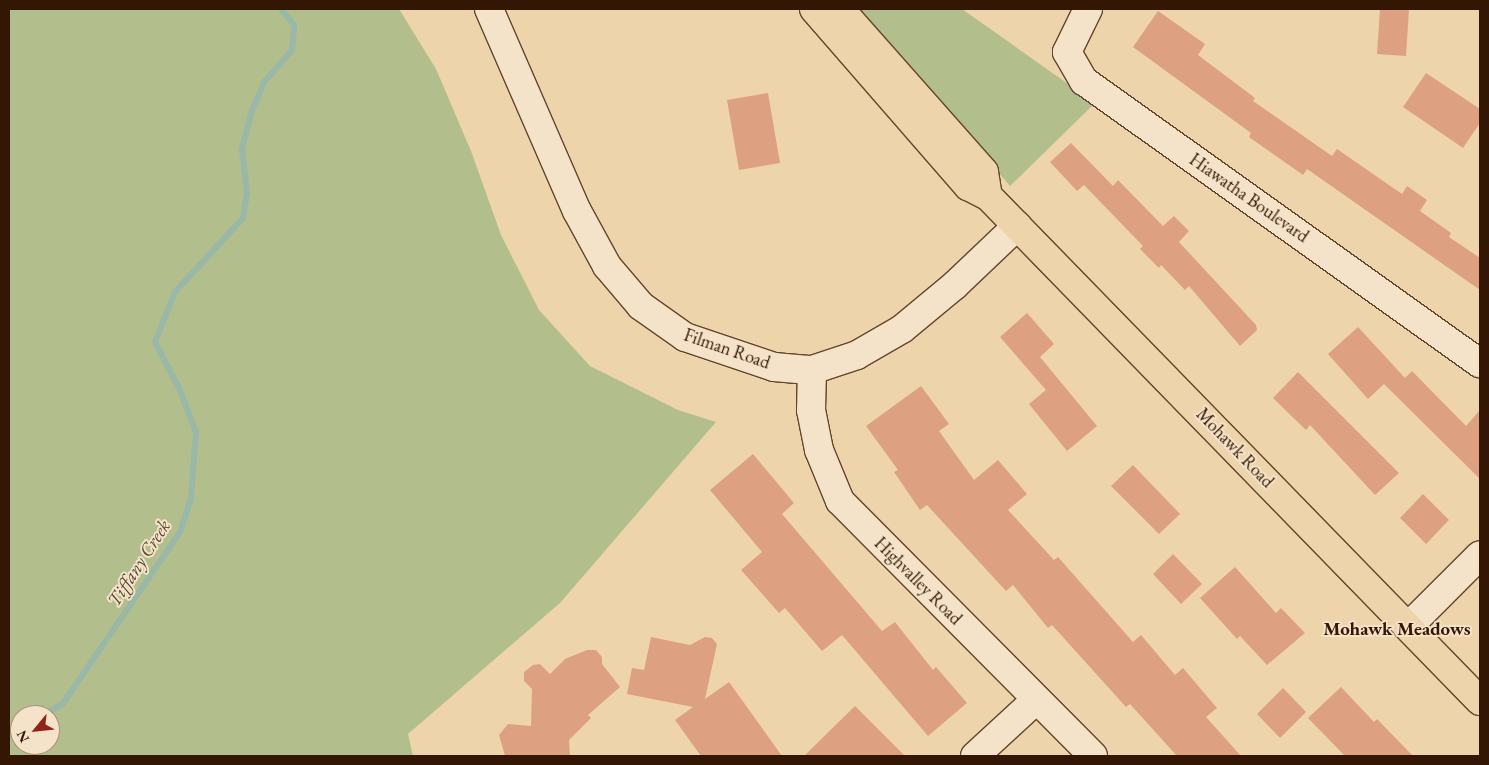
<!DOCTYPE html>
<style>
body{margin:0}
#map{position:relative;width:1489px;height:765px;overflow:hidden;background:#eed4ab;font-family:"EB Garamond",serif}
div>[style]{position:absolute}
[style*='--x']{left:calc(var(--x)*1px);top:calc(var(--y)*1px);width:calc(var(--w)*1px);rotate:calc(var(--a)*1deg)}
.green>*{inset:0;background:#b3be8d}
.stream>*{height:6px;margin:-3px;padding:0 3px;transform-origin:3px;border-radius:3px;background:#99b8a8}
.building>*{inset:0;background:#dda181}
.roads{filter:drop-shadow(1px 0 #62462d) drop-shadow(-1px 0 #62462d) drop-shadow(0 1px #62462d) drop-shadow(0 -1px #62462d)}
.minor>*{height:28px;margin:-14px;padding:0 14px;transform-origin:14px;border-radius:14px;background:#f4e3c8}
.major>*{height:28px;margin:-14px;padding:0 14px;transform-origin:14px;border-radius:14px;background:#eed4ab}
.highway>*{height:28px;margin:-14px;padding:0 14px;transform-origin:14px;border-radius:14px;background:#eed4ab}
span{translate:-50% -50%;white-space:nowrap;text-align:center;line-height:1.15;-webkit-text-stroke:4px #f4e3c8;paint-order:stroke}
.street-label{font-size:18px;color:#331603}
.water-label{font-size:19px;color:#524735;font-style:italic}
.neighbourhood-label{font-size:19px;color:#331603;font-weight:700}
.frame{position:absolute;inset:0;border:10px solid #331603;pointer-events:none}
.north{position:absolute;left:10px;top:705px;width:50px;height:50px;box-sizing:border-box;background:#f4e3c8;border:1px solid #a79179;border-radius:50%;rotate:242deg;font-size:14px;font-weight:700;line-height:20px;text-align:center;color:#331603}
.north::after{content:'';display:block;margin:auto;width:18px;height:22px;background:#8f2418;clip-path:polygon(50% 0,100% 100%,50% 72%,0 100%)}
</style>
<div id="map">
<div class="green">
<div style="clip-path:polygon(evenodd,9px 9px,399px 9px,436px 69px,471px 151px,501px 235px,539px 310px,590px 366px,678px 410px,716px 422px,560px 603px,408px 734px,413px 756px,9px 756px,9px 9px,20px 715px,50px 715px,50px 745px,20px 745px,20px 715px)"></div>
<div style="clip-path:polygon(857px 9px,962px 9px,1095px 103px,1010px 186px)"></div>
</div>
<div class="stream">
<div style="--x:42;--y:715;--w:22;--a:-27"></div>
<div style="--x:62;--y:705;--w:209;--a:-55.7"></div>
<div style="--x:180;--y:532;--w:36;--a:-72"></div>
<div style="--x:191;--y:498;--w:66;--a:-85.7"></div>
<div style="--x:196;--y:432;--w:47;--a:-111.1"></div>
<div style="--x:179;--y:388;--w:52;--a:-117.6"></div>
<div style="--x:155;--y:342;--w:54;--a:-68.2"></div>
<div style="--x:175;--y:292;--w:100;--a:-47.4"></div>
<div style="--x:243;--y:218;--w:24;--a:-81"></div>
<div style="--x:247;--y:194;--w:45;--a:-96.3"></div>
<div style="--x:242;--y:149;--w:40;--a:-75.6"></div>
<div style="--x:252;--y:110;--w:32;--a:-66"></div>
<div style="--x:265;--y:81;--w:41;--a:-48.9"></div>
<div style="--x:292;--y:50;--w:25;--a:-85"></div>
<div style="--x:294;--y:25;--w:21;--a:-129"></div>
<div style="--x:9;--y:737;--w:8;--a:-60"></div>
<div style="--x:13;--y:730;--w:8;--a:-30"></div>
</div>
<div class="building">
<div style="clip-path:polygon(1380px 9px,1409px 9px,1406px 56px,1377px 54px)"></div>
<div style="clip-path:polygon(1158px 11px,1205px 44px,1198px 55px,1255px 98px,1253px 101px,1332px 156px,1337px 149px,1402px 194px,1407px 186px,1427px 200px,1420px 211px,1451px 233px,1449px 237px,1480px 258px,1480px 290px,1307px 169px,1303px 175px,1249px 137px,1251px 133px,1133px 47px)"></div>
<div style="clip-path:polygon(1426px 73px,1480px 109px,1480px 123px,1463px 148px,1403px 107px)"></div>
<div style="clip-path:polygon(768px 93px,780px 163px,739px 170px,727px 100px)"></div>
<div style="clip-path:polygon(1071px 143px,1113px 186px,1118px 180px,1163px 226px,1174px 216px,1189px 231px,1179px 242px,1256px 325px,1257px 330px,1240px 346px,1189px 286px,1185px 290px,1161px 265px,1159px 268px,1140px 249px,1143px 246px,1084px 185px,1077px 191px,1050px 162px)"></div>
<div style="clip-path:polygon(1027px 313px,1054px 344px,1040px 357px,1097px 426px,1067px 451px,1029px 404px,1046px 390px,1000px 337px)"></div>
<div style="clip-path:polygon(1358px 327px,1405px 378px,1412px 371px,1466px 426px,1480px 410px,1480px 479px,1384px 384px,1368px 399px,1328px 354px)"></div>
<div style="clip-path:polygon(1298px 372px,1399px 473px,1375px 495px,1310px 425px,1306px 430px,1273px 398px)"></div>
<div style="clip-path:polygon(921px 386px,949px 424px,939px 431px,974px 480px,998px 460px,1027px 494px,1008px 510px,1054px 560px,1058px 557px,1133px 642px,1141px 635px,1175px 675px,1183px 668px,1217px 708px,1206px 717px,1241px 756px,1177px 756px,1130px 704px,1126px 707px,1052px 625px,1048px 628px,1013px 585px,1006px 591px,927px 505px,920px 510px,894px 472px,898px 470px,866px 426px)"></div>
<div style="clip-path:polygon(753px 454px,794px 503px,782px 514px,882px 631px,895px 622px,933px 670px,936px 667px,967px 703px,928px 736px,842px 635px,822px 651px,785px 608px,779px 613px,741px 570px,762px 552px,710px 490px)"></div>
<div style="clip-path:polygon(1133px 465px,1180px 514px,1159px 534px,1111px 486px)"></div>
<div style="clip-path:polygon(1423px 494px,1449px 520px,1426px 544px,1400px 518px)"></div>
<div style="clip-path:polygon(1173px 554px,1202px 584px,1181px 604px,1153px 574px)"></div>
<div style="clip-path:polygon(1235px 567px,1276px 613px,1281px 608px,1305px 633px,1267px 665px,1240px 636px,1237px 639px,1200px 598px)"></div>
<div style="clip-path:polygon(651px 637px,690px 645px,705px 637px,712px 638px,717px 644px,705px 699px,729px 682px,782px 756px,701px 756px,675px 720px,693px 707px,627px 694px,632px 668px,644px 670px)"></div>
<div style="clip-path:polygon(587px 650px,596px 650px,602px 657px,602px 664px,620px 687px,588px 715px,591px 718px,569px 740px,570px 756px,505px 756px,499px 735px,508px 724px,531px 726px,532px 689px,524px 681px,524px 672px,533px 665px,540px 664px,550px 674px,565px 659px)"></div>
<div style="clip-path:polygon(1341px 687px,1374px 722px,1377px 719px,1413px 756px,1345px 756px,1308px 718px)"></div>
<div style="clip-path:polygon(1283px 688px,1306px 712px,1280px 738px,1257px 714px)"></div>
<div style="clip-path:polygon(855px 706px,905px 756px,804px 756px)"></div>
</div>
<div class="roads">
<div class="minor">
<div style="--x:489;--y:9;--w:220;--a:66.5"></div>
<div style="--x:577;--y:211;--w:63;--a:61.4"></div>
<div style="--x:607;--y:266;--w:52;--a:49.6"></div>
<div style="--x:641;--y:306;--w:54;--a:35.2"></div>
<div style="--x:685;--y:337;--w:94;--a:18.6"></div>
<div style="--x:774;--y:367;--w:38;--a:5"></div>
<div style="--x:812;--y:370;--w:47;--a:-18.4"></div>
<div style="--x:857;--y:355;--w:52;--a:-30"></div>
<div style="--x:902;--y:329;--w:69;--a:-39.7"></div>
<div style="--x:955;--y:285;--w:86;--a:-43.6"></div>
<div style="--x:1088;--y:9;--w:48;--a:116"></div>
<div style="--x:1067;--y:52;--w:34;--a:60"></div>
<div style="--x:1084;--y:81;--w:486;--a:35.5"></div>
<div style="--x:812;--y:370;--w:40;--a:91.4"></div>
<div style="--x:811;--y:410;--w:41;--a:78.7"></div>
<div style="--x:819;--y:450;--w:55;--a:67.6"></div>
<div style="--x:840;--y:501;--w:359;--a:45.2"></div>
<div style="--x:1409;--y:626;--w:100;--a:-45"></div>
<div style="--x:975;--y:756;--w:83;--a:-42.6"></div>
</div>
<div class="major">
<div style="--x:988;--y:196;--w:705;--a:45.75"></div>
</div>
<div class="highway">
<div style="--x:814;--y:9;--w:235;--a:49"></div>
<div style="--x:968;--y:186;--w:22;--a:27"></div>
<div style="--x:840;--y:9;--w:217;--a:48.5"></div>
<div style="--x:984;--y:172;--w:24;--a:81"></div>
</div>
</div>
<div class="street-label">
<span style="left:1249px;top:198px;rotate:35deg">Hiawatha Boulevard</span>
<span style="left:727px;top:349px;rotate:19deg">Filman Road</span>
<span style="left:1235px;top:448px;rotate:46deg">Mohawk Road</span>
<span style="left:918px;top:581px;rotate:45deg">Highvalley Road</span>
</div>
<div class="water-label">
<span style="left:139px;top:563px;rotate:-57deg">Tiffany Creek</span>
</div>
<div class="neighbourhood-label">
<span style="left:1397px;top:629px">Mohawk Meadows</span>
</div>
<div class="frame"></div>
<div class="north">N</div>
</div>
